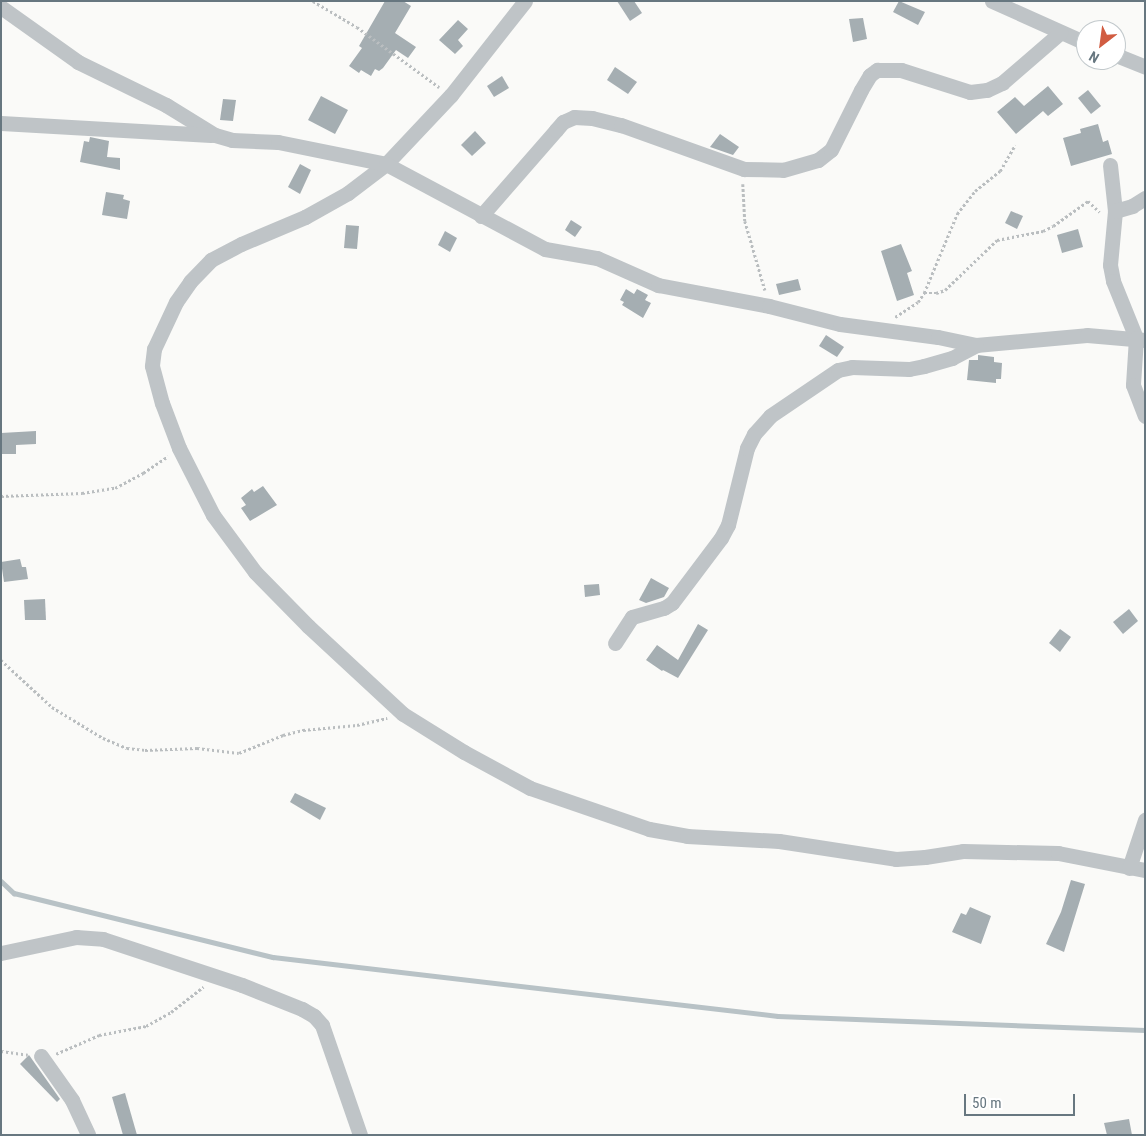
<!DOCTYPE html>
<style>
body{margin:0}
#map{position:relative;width:1146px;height:1136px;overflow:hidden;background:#fafaf8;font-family:"Roboto Condensed",sans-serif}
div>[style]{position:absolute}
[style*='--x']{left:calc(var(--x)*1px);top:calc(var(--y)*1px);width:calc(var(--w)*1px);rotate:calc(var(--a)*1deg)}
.stream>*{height:4.5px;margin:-2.25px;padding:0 2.25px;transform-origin:2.25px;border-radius:2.25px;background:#b8c2c6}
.building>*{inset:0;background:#a5aeb2}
.path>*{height:2.5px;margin-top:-1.25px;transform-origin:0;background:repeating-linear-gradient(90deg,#babec0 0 2.5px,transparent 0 5px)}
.minor>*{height:15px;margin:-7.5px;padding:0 7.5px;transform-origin:7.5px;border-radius:7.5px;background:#bfc4c7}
span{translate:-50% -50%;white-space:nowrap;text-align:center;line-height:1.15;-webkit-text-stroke:5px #fff;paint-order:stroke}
.frame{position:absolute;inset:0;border:2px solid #677780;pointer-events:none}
.north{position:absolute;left:1076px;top:20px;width:50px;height:50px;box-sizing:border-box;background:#fff;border:1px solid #c2c9cc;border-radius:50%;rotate:210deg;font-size:14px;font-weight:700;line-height:20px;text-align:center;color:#677780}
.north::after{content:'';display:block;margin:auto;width:18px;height:22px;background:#d15c41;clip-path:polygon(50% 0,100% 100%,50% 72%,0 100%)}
.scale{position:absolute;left:964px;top:1094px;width:111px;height:22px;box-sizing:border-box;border:2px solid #677780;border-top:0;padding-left:6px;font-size:15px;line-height:18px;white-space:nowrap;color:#677780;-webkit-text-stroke:4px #fff;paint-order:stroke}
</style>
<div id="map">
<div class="stream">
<div style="--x:1;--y:881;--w:18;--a:43"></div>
<div style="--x:14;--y:893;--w:267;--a:13.9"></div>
<div style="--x:273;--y:957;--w:508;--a:6.66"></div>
<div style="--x:778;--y:1016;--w:367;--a:2.2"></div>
</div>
<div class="building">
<div style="clip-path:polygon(385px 1px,403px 1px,411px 6px,395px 33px,416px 47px,408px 58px,396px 50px,383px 68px,379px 71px,375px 69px,371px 76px,361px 70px,359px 73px,349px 66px,362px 48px,359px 46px)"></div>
<div style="clip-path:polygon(617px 1px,634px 1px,642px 13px,630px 21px)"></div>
<div style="clip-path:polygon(899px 1px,925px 12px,918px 25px,893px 12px)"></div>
<div style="clip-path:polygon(863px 18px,867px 39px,853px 42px,849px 19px)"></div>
<div style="clip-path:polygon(458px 20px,468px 29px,458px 40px,463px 46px,455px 54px,439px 40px)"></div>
<div style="clip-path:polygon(615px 67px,637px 82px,628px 94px,607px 80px)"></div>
<div style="clip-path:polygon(502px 76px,509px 88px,494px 97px,487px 86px)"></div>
<div style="clip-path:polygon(1048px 86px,1063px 104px,1048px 116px,1043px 111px,1016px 134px,997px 112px,1015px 97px,1024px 106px)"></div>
<div style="clip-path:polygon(1088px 90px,1101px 106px,1091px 114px,1078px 98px)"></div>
<div style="clip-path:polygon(321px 96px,348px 110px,335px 134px,308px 120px)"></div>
<div style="clip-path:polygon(223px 99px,236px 100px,233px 121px,220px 120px)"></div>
<div style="clip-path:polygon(1098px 124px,1103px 142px,1108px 140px,1112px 154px,1071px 166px,1063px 138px,1081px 133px,1080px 129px)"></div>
<div style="clip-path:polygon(475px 131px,486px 143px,472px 156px,461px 145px)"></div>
<div style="clip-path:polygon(720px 134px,739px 147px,733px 155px,710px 147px)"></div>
<div style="clip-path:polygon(90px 137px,109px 141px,107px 157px,120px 158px,120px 170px,80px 162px,84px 141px,89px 142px)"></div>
<div style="clip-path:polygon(300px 164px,311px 170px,300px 194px,288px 187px)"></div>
<div style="clip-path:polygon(106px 192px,124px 195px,123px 199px,130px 201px,127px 219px,102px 215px)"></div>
<div style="clip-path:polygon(1011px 211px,1023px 216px,1017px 229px,1005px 223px)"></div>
<div style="clip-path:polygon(571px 220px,582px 227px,575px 237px,565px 230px)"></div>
<div style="clip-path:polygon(346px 225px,359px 226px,357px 249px,344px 248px)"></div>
<div style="clip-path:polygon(1078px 229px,1083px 247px,1062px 253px,1057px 235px)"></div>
<div style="clip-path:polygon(445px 231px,457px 238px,450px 252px,438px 245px)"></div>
<div style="clip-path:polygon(901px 244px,912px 271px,907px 273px,914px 295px,897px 301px,881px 251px)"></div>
<div style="clip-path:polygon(798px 279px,801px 290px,779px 295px,776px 284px)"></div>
<div style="clip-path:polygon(626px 289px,634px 294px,637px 289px,648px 295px,645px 300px,651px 303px,643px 318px,622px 305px,624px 302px,620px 300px)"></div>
<div style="clip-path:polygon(826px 335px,844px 347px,837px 357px,819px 346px)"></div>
<div style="clip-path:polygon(978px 355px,994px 357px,994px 362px,1002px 363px,1001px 379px,996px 379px,996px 383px,967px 380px,969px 360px,978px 360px)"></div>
<div style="clip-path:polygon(36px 431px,36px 444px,16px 445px,16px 454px,2px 454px,1px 433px)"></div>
<div style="clip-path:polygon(263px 486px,277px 505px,250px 521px,241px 508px,246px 505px,241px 498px,252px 489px,254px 492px)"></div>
<div style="clip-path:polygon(20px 559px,22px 567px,26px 567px,28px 579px,4px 582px,1px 562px)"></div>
<div style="clip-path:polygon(651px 578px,669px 588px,664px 597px,646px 603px,639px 600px)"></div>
<div style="clip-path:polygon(599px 584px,600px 595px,585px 597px,584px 585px)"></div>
<div style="clip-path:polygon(45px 599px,46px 620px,25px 620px,24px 600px)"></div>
<div style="clip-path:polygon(1129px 609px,1138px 621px,1123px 634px,1113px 622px)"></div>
<div style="clip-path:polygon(698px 624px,708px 630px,678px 678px,663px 670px,662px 671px,646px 660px,657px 645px,678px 660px)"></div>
<div style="clip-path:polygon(1060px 629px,1071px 637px,1060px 652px,1049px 643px)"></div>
<div style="clip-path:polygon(295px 793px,326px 808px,320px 820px,290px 802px)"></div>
<div style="clip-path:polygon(1071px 880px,1085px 884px,1064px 952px,1046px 944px,1061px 912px)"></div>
<div style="clip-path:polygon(970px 907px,991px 916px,981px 944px,952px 932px,961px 913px,966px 915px)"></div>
<div style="clip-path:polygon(29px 1055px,60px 1099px,57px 1102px,20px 1064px)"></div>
<div style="clip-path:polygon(125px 1093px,137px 1135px,123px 1135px,112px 1097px)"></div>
<div style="clip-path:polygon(1129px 1119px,1132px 1135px,1107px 1135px,1104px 1123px)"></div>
</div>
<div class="path">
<div style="--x:313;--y:1;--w:51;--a:30.6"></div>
<div style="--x:357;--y:27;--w:102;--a:36.2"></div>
<div style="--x:743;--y:184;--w:37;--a:87"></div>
<div style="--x:745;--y:221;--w:72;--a:73.8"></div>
<div style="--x:924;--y:293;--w:12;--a:0"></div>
<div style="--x:936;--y:293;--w:9;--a:-18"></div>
<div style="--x:945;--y:290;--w:72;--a:-43.9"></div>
<div style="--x:997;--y:240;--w:47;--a:-11.1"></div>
<div style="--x:1043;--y:231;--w:11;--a:-27"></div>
<div style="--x:1053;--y:226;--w:43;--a:-35.5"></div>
<div style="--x:1088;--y:201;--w:16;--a:43"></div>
<div style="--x:895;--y:317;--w:27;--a:-33"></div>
<div style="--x:918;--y:302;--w:11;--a:-56"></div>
<div style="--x:924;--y:293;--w:86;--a:-67.3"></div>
<div style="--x:957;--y:214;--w:29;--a:-52"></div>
<div style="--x:975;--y:191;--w:32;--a:-39"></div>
<div style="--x:1000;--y:171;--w:30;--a:-60"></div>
<div style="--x:1;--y:496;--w:81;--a:-2.1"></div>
<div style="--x:82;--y:493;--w:33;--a:-9"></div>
<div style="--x:115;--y:488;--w:32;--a:-28"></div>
<div style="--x:143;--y:473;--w:30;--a:-34"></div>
<div style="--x:1;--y:660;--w:69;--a:42.7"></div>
<div style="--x:52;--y:707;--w:60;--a:31.3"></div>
<div style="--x:103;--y:738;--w:26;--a:23"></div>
<div style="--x:127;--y:748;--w:18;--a:6"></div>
<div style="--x:145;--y:750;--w:52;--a:-2.2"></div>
<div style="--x:197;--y:748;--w:42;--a:6.8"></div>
<div style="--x:239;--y:753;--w:48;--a:-22.2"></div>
<div style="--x:283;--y:735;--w:21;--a:-14"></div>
<div style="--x:303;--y:730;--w:54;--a:-5.3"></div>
<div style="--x:357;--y:725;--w:31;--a:-13"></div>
<div style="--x:1;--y:1051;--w:27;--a:8"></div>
<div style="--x:56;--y:1054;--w:47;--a:-23.8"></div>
<div style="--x:99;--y:1035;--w:48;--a:-10.8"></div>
<div style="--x:146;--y:1026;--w:29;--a:-29"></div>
<div style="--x:171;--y:1012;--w:41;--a:-38"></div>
</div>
<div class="minor">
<div style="--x:525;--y:1;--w:120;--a:128.2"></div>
<div style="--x:451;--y:95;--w:95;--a:133.3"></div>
<div style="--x:386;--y:164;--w:48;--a:142.7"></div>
<div style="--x:348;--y:193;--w:49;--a:150.8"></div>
<div style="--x:305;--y:217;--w:69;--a:157.1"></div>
<div style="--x:241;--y:244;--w:34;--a:152"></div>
<div style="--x:211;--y:260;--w:30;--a:134"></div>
<div style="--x:190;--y:282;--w:24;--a:125"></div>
<div style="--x:176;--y:302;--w:52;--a:115.1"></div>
<div style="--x:154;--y:349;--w:17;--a:97"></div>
<div style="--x:152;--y:366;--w:38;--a:75"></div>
<div style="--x:162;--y:403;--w:48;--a:69.3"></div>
<div style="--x:179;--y:448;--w:75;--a:63.1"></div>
<div style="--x:213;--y:515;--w:71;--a:53.6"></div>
<div style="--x:255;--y:572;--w:76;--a:45.5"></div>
<div style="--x:308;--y:626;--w:129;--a:42.8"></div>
<div style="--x:403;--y:714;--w:72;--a:31.9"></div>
<div style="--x:464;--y:752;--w:75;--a:28.6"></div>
<div style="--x:530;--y:788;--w:126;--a:19"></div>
<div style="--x:649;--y:829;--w:39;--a:10"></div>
<div style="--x:687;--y:836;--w:92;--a:3.1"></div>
<div style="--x:779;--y:841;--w:118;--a:8.7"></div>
<div style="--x:896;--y:859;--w:29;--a:-4"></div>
<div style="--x:925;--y:857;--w:38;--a:-9"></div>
<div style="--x:963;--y:851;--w:95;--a:1.2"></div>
<div style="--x:1058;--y:853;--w:89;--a:11.1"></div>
<div style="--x:992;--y:1;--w:103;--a:24.1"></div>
<div style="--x:1;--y:7;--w:95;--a:35.5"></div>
<div style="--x:78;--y:62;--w:98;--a:26"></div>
<div style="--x:166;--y:105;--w:57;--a:31.5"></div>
<div style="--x:215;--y:135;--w:18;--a:16"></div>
<div style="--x:232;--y:140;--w:46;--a:2.5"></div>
<div style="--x:278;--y:142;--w:110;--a:11.5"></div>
<div style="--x:386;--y:164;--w:180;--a:28.1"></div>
<div style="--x:545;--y:249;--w:53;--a:9.8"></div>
<div style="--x:597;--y:258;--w:67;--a:23.9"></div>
<div style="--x:658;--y:285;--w:113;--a:10.7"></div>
<div style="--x:769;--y:306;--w:73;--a:14.2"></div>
<div style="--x:840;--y:324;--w:99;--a:7.6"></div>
<div style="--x:938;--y:337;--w:39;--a:12"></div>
<div style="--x:976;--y:345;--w:111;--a:-5.1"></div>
<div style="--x:1087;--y:335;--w:58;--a:4.9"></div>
<div style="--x:1116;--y:55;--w:31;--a:22"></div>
<div style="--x:1;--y:123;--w:210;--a:3.3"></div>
<div style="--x:1110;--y:165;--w:46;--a:83.8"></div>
<div style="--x:1115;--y:211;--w:54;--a:95.3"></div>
<div style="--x:1110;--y:265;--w:16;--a:79"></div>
<div style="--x:1113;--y:281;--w:61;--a:68"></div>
<div style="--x:1136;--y:338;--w:47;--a:93.7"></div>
<div style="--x:1133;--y:385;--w:33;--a:69"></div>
<div style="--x:1115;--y:211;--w:18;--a:-16"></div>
<div style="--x:1132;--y:206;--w:15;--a:-32"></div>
<div style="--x:481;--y:216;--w:114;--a:-48.9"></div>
<div style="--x:556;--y:130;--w:11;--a:-49"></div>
<div style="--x:563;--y:122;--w:12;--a:-24"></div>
<div style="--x:574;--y:117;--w:18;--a:3"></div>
<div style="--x:592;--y:118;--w:30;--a:14"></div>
<div style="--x:621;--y:125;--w:131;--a:19.7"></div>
<div style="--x:744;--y:169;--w:39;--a:1"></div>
<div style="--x:783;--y:170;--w:36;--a:-16"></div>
<div style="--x:818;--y:160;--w:16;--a:-38"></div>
<div style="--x:831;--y:150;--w:67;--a:-63.4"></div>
<div style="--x:861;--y:90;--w:17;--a:-59"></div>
<div style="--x:870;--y:75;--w:9;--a:-36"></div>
<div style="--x:877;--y:70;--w:24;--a:0"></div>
<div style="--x:901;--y:70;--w:72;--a:17.7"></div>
<div style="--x:970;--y:92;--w:17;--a:-7"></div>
<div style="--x:987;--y:90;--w:17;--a:-25"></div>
<div style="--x:1002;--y:83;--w:77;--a:-40.8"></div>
<div style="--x:615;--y:643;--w:31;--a:-57"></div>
<div style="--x:632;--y:617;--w:33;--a:-16"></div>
<div style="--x:664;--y:608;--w:9;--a:-32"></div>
<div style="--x:672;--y:603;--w:81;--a:-53"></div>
<div style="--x:721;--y:538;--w:15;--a:-62"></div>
<div style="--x:728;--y:525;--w:79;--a:-76.1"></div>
<div style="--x:747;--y:448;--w:16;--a:-63"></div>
<div style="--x:754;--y:434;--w:24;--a:-48"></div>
<div style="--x:770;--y:416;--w:82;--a:-34.1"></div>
<div style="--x:838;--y:370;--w:14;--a:-12"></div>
<div style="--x:852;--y:367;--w:57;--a:2"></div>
<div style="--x:909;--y:369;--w:15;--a:-11"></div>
<div style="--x:924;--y:366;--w:29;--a:-16"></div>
<div style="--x:952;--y:358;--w:27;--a:-28"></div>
<div style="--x:1129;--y:868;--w:51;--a:-71.6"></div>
<div style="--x:1;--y:953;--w:77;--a:-12"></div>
<div style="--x:76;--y:937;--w:27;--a:4"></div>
<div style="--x:103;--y:939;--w:146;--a:18.3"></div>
<div style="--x:242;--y:985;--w:65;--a:21.8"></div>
<div style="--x:302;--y:1009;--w:14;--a:30"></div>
<div style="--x:314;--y:1016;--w:12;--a:48"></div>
<div style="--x:322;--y:1025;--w:116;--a:70.9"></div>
<div style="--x:41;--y:1056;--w:54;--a:54.8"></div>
<div style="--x:72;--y:1100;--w:38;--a:65"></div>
</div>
<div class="frame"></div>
<div class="north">N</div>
<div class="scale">50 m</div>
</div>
